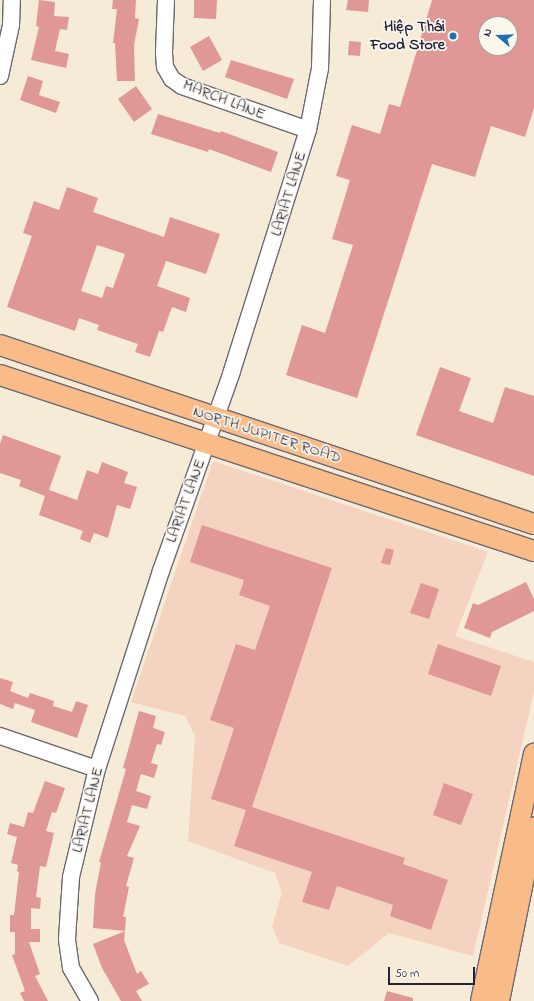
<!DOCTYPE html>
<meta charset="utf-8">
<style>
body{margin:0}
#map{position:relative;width:534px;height:1001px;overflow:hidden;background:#f6ebd6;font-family:"Indie Flower",sans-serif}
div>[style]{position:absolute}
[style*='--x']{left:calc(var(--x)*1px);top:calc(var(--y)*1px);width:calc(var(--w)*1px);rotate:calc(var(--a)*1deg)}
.built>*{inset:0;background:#f5d3c1}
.building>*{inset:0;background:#df9896}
.roads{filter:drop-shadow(1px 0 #6c6871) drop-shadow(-1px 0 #6c6871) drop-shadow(0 1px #6c6871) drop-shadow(0 -1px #6c6871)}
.minor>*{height:16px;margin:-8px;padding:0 8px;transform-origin:8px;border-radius:8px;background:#fff}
.major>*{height:20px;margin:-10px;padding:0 10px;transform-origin:10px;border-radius:10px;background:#f9bc89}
.dots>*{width:11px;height:11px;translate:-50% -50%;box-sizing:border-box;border:2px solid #fbf7ec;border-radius:50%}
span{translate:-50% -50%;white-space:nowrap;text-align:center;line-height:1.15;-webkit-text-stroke:3.5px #fbf7ec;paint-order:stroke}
.poi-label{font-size:16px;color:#22223b;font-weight:700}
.right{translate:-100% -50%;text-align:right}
.street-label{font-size:16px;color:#22223b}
.north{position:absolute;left:478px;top:16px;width:40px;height:40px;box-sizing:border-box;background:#fbf7ec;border:1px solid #a4a2a5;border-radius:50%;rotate:289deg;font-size:11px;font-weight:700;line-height:16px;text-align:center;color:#22223b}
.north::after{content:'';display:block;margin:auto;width:14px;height:18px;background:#1f6fb2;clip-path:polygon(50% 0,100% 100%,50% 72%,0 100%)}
.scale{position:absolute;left:388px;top:967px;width:87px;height:18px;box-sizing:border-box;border:2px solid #22223b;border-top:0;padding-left:5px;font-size:12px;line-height:14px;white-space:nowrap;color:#22223b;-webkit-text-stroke:3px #fbf7ec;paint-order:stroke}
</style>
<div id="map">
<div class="built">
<div style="clip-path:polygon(213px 461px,488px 552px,455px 636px,534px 662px,534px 692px,473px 956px,389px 933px,348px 966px,279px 943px,272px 926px,282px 893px,275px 873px,188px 841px,195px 735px,185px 716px,131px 702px)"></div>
</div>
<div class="building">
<div style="clip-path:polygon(39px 0,55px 2px,54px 16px,69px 17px,67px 30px,60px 29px,55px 51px,69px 54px,66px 68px,31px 60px,39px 27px,36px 26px)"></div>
<div style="clip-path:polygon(113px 0,136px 0,135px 18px,139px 19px,134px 45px,135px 81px,117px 81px,115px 43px,113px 43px,117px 9px,112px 9px)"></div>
<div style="clip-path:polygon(194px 0,217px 0,216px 19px,194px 18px)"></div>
<div style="clip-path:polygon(348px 0,369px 0,368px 12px,346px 10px)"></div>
<div style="clip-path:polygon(evenodd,432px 0,534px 0,534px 108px,525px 137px,491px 126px,475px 177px,432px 164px,357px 398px,286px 375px,302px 325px,325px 333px,353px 245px,332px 239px,350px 180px,336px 176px,352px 125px,380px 134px,389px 104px,400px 107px,432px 0,486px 24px,510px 24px,510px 48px,486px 48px,486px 24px)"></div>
<div style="clip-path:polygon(209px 36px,222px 60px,203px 71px,190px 47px)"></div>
<div style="clip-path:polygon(349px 41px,361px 42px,360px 56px,348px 55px)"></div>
<div style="clip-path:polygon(231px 60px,294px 79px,287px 99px,225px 77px)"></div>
<div style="clip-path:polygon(28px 76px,43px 81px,39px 95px,60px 102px,56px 113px,20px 100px)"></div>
<div style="clip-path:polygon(136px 86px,152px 109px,134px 122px,118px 99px)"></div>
<div style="clip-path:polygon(158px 114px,220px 133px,221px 131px,278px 152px,271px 172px,209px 149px,208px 152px,151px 134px)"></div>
<div style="clip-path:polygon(evenodd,67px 187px,98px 198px,93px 212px,164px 237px,170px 217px,220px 234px,206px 274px,166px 261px,157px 286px,190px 298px,186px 312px,172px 307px,163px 332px,159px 331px,150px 357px,135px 352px,138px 344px,97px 330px,99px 325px,79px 318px,75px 331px,7px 307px,32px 236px,23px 233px,34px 201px,59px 210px,67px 187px,97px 245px,125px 254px,113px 288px,106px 286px,102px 298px,81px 291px,97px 245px)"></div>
<div style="clip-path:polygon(440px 367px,471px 378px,459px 411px,493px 423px,505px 387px,534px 396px,534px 476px,416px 435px)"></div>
<div style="clip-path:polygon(3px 435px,61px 456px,49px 490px,77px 500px,87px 470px,98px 474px,102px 462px,128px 472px,124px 483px,137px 487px,130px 509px,117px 505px,108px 538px,94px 533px,90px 543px,80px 539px,83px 531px,39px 515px,45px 496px,19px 486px,21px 480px,0 473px,0 444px)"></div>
<div style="clip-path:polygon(202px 525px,332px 568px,252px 807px,405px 858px,403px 864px,448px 880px,431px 930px,390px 916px,393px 905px,337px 886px,329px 910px,302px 902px,312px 872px,234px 846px,246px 810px,211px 799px,234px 728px,210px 720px,236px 644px,255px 650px,270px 606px,239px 595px,244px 580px,190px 562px)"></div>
<div style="clip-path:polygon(386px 548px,394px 550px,390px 565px,381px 563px)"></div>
<div style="clip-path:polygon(526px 582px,534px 599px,534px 611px,492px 632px,490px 638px,464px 628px,473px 603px,478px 605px)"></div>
<div style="clip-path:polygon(421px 583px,439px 589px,429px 619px,410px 613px)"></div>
<div style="clip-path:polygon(438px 644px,501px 666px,491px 696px,428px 674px)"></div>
<div style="clip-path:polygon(0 678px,13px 682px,10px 691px,28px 698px,30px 693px,54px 701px,53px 706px,72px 712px,76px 701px,88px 705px,77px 738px,31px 722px,35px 710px,15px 703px,13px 709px,0 704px)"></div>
<div style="clip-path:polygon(139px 711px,156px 716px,153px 728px,165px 732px,161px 745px,157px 744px,151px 763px,158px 765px,154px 778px,141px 774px,136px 791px,151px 796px,147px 809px,132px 805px,127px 822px,140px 826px,127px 856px,134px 858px,126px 886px,129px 887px,123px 917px,126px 917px,125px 931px,93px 928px,95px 894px,101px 862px,99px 862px,126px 769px,123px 768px)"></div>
<div style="clip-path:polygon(45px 781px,65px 788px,56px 813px,52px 812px,46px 831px,54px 833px,46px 867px,40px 866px,36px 897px,41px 898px,40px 909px,31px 908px,31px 929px,40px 929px,40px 942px,29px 942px,40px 974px,35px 976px,48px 1001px,24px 1001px,20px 993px,25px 991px,12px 955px,15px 954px,15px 932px,10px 932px,10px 915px,14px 915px,19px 872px,17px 871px,18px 865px,11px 863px,17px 837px,7px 834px,10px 823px,24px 827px,28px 812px,33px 813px)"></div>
<div style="clip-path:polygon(444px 783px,473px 794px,461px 825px,433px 815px)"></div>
<div style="clip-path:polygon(125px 931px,124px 940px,137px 974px,141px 971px,149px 984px,136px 991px,142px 1001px,121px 1001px,102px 968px,93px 944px)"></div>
<div style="clip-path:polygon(387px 991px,413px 998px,413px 1001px,384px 1001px)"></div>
</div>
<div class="roads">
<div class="minor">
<div style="--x:166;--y:0;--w:53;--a:92.2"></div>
<div style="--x:164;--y:53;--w:14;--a:86"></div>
<div style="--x:165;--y:67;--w:14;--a:60"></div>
<div style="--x:172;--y:79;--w:12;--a:35"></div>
<div style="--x:182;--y:86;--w:133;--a:19.2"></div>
<div style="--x:0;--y:76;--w:52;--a:-77.8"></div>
<div style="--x:11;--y:25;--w:25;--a:-88"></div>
<div style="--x:0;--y:736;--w:102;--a:18.8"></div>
<div style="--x:90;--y:1001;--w:38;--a:-120"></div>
<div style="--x:71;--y:968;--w:29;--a:-98"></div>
<div style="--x:67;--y:939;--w:62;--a:-86.3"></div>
<div style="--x:71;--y:877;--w:111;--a:-76.5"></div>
<div style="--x:97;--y:769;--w:208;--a:-72.1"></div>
<div style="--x:161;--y:571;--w:209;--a:-70.4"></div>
<div style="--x:231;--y:374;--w:256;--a:-72.5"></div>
<div style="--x:308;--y:130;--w:63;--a:-79"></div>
<div style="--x:320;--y:68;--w:68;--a:-88.3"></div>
</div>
<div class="major">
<div style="--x:0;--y:345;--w:563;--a:18.53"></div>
<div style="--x:0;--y:375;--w:562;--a:18.24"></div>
<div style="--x:481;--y:1001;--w:253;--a:-77.9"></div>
<div style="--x:499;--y:1001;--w:177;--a:-78.6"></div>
</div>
</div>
<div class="dots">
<div style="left:453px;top:36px;background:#1f6fb2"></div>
</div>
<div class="poi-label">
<span class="right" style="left:445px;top:36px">Hiệp Thái<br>Food Store</span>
</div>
<div class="street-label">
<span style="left:224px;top:100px;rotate:21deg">MARCH LANE</span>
<span style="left:289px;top:194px;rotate:-73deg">LARIAT LANE</span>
<span style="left:267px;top:435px;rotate:18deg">NORTH JUPITER ROAD</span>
<span style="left:186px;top:501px;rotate:-70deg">LARIAT LANE</span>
<span style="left:88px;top:810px;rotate:-76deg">LARIAT LANE</span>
</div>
<div class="north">N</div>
<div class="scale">50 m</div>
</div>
